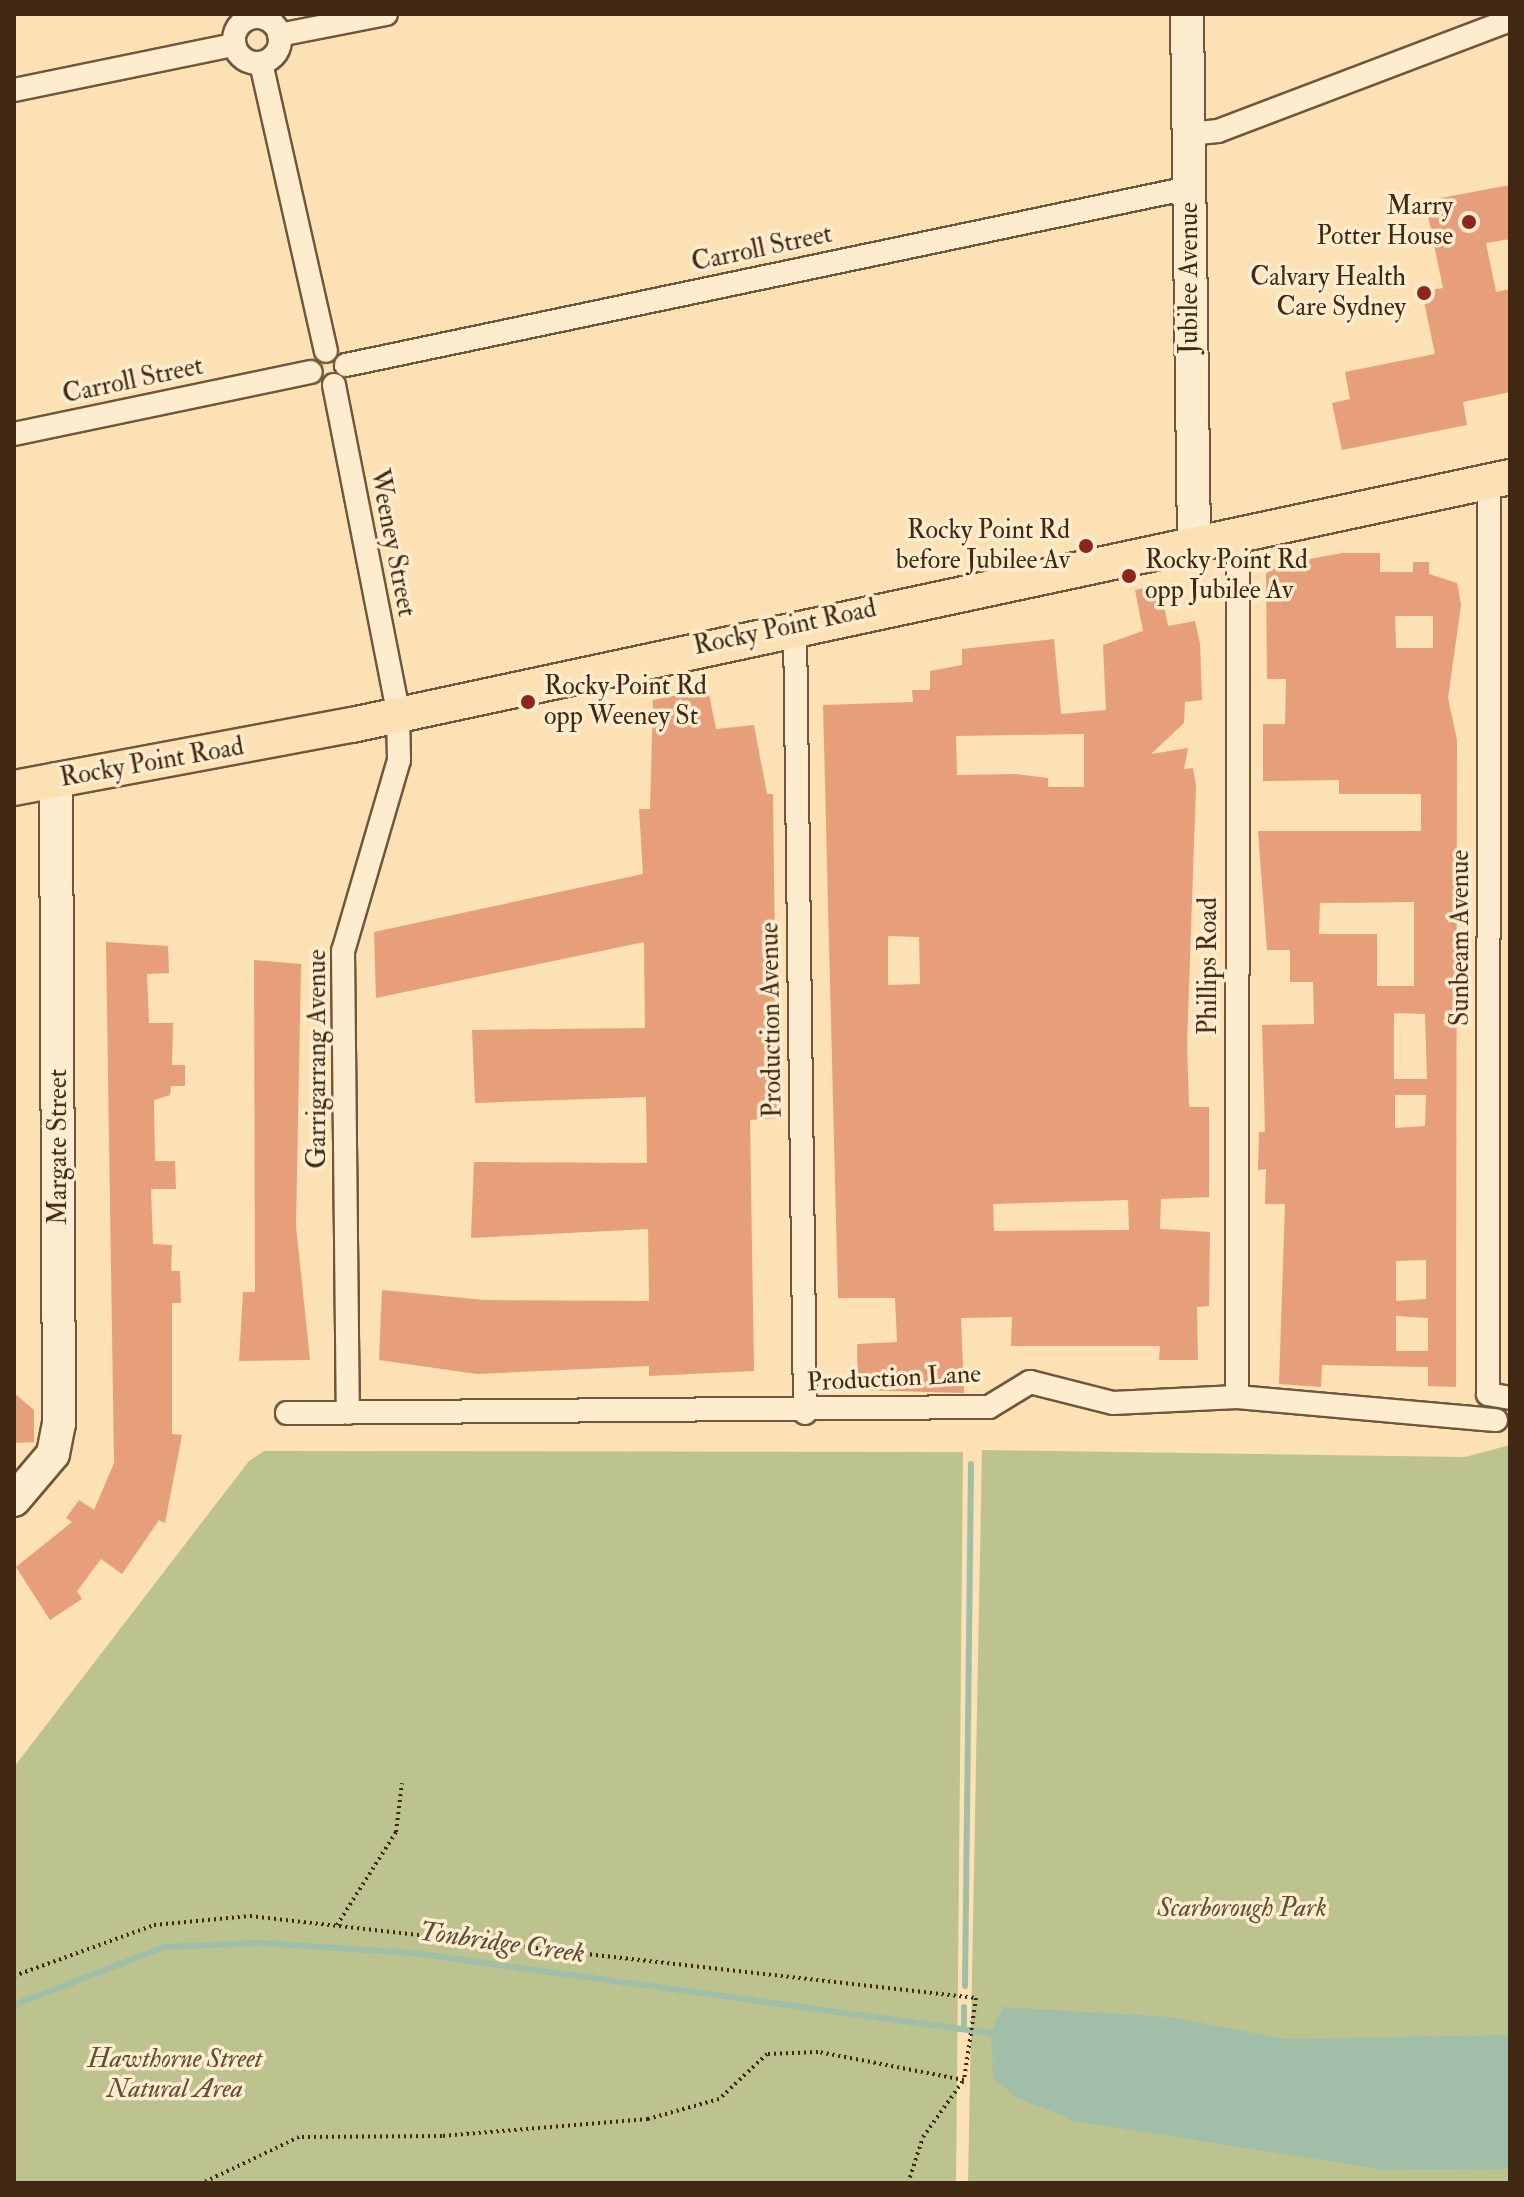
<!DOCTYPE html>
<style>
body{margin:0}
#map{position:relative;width:1524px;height:2197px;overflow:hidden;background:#fce1b4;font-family:"IM FELL Double Pica",serif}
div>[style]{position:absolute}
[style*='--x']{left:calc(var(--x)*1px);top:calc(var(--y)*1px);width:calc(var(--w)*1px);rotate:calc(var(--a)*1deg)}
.green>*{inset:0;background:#bdc38f}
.water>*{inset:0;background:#a0bea8}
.stream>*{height:6px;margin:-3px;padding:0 3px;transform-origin:3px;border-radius:3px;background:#a0bea8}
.building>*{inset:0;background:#e79f7b}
.path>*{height:4px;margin-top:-2px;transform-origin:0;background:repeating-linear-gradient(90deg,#412812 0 2px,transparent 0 6px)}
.roads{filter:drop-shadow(2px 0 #70563a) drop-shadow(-2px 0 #70563a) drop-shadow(0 2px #70563a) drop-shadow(0 -2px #70563a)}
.street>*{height:22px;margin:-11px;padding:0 11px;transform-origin:11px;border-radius:11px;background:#fdecce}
.street>.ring{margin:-11px;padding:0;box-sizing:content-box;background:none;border:22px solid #fdecce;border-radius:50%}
.secondary>*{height:32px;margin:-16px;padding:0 16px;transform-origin:16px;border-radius:16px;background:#fdecce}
.primary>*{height:34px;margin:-17px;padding:0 17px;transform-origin:17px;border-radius:17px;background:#fce1b4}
.dots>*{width:22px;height:22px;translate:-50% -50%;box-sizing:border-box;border:4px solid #fdecce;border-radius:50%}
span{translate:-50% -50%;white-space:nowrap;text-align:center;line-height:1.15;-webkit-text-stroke:7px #fdecce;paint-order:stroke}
.poi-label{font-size:26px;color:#412812}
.right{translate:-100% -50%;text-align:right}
.left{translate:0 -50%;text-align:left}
.street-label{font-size:26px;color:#412812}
.park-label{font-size:26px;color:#604f31;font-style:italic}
.water-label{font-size:28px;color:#594e38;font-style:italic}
.frame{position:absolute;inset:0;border:16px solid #412812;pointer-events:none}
</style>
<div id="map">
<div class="green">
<div style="clip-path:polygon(1510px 1445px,1510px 2183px,968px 2183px,982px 1450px,1465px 1457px)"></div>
<div style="clip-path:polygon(264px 1451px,963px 1452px,956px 2183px,14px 2183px,14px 1767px,249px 1461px)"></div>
</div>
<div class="water">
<div style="clip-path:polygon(1003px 2007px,1170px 2017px,1285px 2039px,1510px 2035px,1510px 2169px,1385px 2170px,1075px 2121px,1016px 2097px,993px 2078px,991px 2032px)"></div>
</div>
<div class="stream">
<div style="--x:965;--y:1986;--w:522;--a:-89.34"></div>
<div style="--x:14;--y:2005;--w:161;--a:-21.1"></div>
<div style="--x:164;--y:1947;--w:99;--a:-2.3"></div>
<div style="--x:263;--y:1943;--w:150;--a:3.8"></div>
<div style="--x:413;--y:1953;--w:590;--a:7.9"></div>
<div style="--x:964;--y:2028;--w:21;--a:-90"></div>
</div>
<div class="building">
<div style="clip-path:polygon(1510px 185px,1510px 239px,1486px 243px,1496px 292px,1510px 289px,1510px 392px,1463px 402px,1467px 425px,1342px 450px,1332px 403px,1350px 399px,1345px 372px,1435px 354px,1422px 292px,1443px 288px,1425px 201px)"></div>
<div style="clip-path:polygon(evenodd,1342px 553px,1380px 553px,1380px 572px,1413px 572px,1413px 562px,1429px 562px,1429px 574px,1457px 583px,1461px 605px,1448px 698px,1457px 740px,1456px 1387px,1428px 1386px,1428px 1367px,1322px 1365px,1321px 1387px,1279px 1384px,1285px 1204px,1265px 1204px,1266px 1169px,1258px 1170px,1259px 1132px,1265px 1132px,1262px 1025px,1314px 1024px,1313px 982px,1290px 982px,1290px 950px,1267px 950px,1258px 831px,1421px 831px,1421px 794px,1339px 794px,1339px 780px,1263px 781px,1263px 724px,1285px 724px,1286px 679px,1267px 679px,1266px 574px,1273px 566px,1342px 553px,1395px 616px,1433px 616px,1433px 648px,1396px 648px,1395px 616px,1342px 553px,1414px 902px,1414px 986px,1377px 986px,1377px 934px,1319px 934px,1320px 903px,1414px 902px,1342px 553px,1394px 1013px,1425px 1014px,1427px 1079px,1394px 1079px,1394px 1013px,1342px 553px,1395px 1095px,1426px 1095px,1425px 1126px,1395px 1128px,1395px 1095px,1342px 553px,1426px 1260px,1426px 1299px,1396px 1301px,1396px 1261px,1426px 1260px,1342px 553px,1396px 1316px,1428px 1318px,1428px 1351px,1396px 1351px,1396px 1316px)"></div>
<div style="clip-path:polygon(evenodd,1160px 585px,1168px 626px,1195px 621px,1200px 644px,1202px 700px,1185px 702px,1184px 723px,1151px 754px,1188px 748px,1184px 769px,1193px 768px,1196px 786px,1187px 1044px,1189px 1107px,1209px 1107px,1209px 1197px,1161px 1199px,1160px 1229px,1210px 1232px,1209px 1306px,1197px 1307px,1198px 1360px,1159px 1360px,1160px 1346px,1011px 1346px,1012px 1317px,961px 1318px,964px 1393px,858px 1390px,857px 1344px,897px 1342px,895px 1298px,838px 1298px,823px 705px,913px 702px,912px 690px,930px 690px,930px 671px,962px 665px,962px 649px,1054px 639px,1061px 714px,1106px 710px,1103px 645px,1143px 631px,1135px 590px,1160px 585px,1084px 734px,1084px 787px,1048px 787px,1048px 778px,1016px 774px,957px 775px,956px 736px,1084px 734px,1160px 585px,888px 936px,919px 937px,920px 984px,888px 985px,888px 936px,1160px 585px,1128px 1200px,1129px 1230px,994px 1231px,993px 1204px,1128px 1200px)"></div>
<div style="clip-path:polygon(708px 689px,716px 729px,754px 725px,767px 794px,773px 794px,777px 1118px,750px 1120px,754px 1371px,649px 1376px,649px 1366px,477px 1374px,379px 1360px,382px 1290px,484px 1300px,649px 1301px,648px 1229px,471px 1238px,474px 1162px,647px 1163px,646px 1097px,475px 1103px,472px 1030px,645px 1028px,644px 942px,376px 998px,374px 932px,643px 874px,639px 809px,650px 809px,653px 700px)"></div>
<div style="clip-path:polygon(106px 942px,168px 946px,169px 973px,147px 974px,149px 1023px,173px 1023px,172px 1065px,185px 1065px,185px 1086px,171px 1086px,170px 1095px,154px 1100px,155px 1161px,175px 1161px,176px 1189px,151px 1189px,153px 1244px,172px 1245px,171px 1271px,180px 1271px,181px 1303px,172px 1303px,172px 1434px,182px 1435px,165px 1523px,159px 1520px,122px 1574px,101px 1559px,77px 1591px,82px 1599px,50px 1620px,16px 1567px,72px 1522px,66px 1518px,79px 1500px,94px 1510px,114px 1463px)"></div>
<div style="clip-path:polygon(254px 960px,301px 964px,296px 1226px,310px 1360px,239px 1361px,243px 1292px,255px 1292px)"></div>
<div style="clip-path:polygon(14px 1393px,34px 1410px,34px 1442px,14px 1443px)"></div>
</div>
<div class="path">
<div style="--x:337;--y:1925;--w:110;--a:-57.6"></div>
<div style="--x:396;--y:1832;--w:49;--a:-83"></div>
<div style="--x:14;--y:1976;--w:149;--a:-20"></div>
<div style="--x:154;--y:1925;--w:96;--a:-5.4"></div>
<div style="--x:250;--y:1916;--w:731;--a:6.44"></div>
<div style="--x:976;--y:1998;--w:83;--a:98.3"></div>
<div style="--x:964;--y:2080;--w:149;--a:-169.1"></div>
<div style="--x:818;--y:2052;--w:51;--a:177.8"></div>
<div style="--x:767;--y:2054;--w:66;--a:136.8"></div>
<div style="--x:719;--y:2099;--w:74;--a:164.3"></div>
<div style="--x:648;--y:2119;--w:207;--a:175.3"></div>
<div style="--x:442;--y:2136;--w:143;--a:179.6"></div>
<div style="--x:299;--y:2137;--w:107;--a:154.6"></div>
<div style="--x:908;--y:2183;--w:48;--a:-71.9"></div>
<div style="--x:923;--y:2137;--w:69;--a:-54.5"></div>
</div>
<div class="roads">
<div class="street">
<div class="ring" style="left:234px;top:17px;width:24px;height:24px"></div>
<div style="--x:279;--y:35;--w:109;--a:-11.1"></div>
<div style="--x:261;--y:63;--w:295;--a:77.3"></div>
<div style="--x:14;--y:90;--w:225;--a:-11.6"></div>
<div style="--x:1189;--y:134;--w:29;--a:-6"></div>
<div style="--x:1218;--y:131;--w:312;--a:-20.8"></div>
<div style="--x:346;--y:365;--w:861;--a:-11.86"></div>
<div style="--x:334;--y:385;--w:333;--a:78.9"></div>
<div style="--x:398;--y:712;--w:48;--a:88.8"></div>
<div style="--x:399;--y:760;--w:199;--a:106.3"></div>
<div style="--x:343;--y:951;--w:462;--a:89.4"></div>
<div style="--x:14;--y:434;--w:303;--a:-11.8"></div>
<div style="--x:1489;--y:482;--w:912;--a:90.06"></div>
<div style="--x:1488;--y:1394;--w:22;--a:10"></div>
<div style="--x:795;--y:626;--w:787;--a:89.27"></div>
<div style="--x:1237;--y:1397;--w:863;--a:-89.93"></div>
<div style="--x:287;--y:1413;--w:702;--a:-0.49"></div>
<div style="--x:989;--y:1407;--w:48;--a:-31.4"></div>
<div style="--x:1030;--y:1382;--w:86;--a:14.2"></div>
<div style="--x:1113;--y:1403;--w:124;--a:-2.8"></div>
<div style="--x:1237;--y:1397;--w:260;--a:5.1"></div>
</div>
<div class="secondary">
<div style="--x:1187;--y:14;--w:529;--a:89.24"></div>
<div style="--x:14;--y:1500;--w:60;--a:-49.7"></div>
<div style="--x:53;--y:1454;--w:31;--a:-79"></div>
<div style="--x:59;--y:1424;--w:645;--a:-90.27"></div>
</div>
<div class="primary">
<div style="--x:14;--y:788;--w:344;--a:-10.6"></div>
<div style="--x:352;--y:725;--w:1184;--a:-12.09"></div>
</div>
</div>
<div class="dots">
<div style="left:1469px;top:222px;background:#8f2418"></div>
<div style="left:1424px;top:293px;background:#8f2418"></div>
<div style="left:1086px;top:546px;background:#8f2418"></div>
<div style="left:1129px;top:576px;background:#8f2418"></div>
<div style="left:528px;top:702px;background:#8f2418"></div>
</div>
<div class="poi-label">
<span class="right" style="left:1453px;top:222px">Marry<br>Potter House</span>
<span class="right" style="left:1406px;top:293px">Calvary Health<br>Care Sydney</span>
<span class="right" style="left:1070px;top:546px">Rocky Point Rd<br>before Jubilee Av</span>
<span class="left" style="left:1145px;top:576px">Rocky Point Rd<br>opp Jubilee Av</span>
<span class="left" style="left:544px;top:702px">Rocky Point Rd<br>opp Weeney St</span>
</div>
<div class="street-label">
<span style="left:762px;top:249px;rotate:-12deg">Carroll Street</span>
<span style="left:1190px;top:278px;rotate:-90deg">Jubilee Avenue</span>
<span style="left:133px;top:381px;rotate:-12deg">Carroll Street</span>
<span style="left:392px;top:543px;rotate:79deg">Weeney Street</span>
<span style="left:785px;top:628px;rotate:-12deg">Rocky Point Road</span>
<span style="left:152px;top:763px;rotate:-10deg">Rocky Point Road</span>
<span style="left:1461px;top:938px;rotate:-90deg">Sunbeam Avenue</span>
<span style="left:1209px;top:966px;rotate:-90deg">Phillips Road</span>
<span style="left:772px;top:1020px;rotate:-91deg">Production Avenue</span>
<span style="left:318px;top:1059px;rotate:-90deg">Garrigarrang Avenue</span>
<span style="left:59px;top:1147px;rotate:-90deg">Margate Street</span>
<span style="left:894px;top:1379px;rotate:-3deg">Production Lane</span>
</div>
<div class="park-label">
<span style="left:1242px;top:1909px">Scarborough Park</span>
<span style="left:175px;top:2075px">Hawthorne Street<br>Natural Area</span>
</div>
<div class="water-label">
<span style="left:502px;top:1943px;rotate:8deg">Tonbridge Creek</span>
</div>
<div class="frame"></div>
</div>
